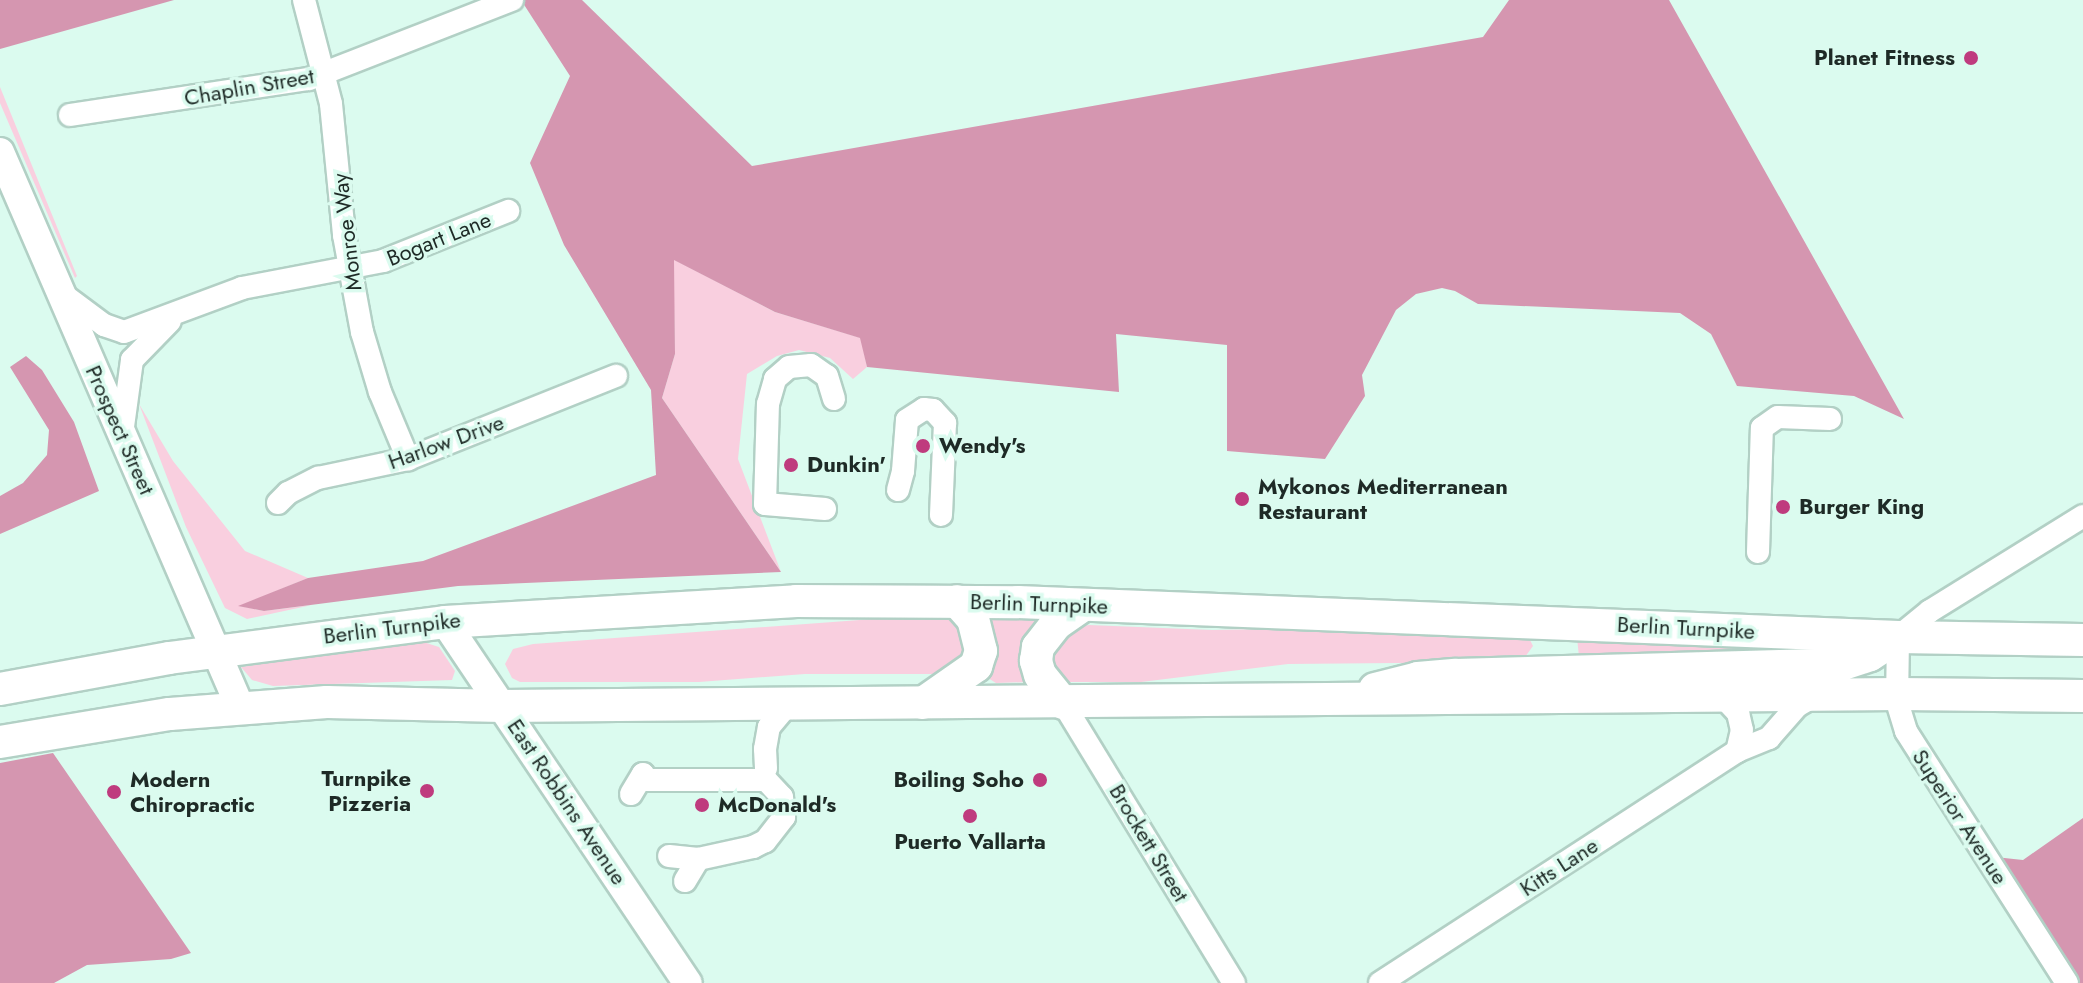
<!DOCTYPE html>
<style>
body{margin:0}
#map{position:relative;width:2083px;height:983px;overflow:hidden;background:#dbfbef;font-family:Jost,sans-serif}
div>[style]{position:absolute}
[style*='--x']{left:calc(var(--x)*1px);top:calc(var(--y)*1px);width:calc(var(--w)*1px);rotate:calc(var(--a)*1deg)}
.green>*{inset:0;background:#f9cfdf}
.forest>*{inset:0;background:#d596b0}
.roads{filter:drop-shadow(2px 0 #b2d0c5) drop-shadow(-2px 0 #b2d0c5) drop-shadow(0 2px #b2d0c5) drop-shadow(0 -2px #b2d0c5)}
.minor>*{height:22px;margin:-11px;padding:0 11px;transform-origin:11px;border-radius:11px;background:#fff}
.major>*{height:28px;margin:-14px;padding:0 14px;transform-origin:14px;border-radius:14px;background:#fff}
.highway>*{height:32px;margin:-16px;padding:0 16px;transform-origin:16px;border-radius:16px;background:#fff}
.dots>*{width:22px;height:22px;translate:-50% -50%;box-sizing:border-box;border:4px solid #dbfbef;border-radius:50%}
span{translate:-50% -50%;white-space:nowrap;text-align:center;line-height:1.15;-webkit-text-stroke:7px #dbfbef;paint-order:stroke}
.poi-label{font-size:22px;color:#1e2a26;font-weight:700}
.right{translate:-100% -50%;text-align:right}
.left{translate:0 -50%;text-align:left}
.street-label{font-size:22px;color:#1e2a26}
</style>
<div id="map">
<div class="green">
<div style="clip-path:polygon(0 87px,77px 276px,75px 278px,0 103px)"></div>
<div style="clip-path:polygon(673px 259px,775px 312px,861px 338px,867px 367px,853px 379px,830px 358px,799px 350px,777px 356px,747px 374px,738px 459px,781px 572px,662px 398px,675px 354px)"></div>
<div style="clip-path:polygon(139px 404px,173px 461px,245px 551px,308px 578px,240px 606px,264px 611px,312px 605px,247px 619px,225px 608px,186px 527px)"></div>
<div style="clip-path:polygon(927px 615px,958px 622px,970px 651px,938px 674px,805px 674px,699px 682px,520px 682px,512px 678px,505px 664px,513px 649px,533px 644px)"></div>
<div style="clip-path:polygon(986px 616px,1037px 619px,1029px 682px,996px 683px,988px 678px)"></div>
<div style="clip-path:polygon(1089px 625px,1212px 630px,1322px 628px,1529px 638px,1533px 646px,1525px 657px,1504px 662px,1288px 664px,1141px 682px,1063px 682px,1049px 666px,1053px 643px,1077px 627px)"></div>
<div style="clip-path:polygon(1577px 637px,1806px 645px,1813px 651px,1579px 657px)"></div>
<div style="clip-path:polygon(417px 640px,439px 647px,455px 671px,452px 680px,273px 686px,252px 680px,241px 667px)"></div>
</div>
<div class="forest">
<div style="clip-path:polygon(0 0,174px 0,0 49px)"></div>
<div style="clip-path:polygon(521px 0,582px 0,752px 166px,1483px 37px,1509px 0,1669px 0,1904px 419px,1854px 396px,1737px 386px,1711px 334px,1680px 313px,1478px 304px,1455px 291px,1442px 288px,1416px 294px,1396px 310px,1362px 375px,1365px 396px,1325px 459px,1227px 451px,1227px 345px,1116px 334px,1119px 392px,867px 367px,860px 338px,775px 312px,674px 260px,675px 354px,662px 398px,781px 572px,458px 586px,264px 611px,238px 606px,308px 578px,423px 561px,656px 475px,651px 390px,564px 245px,530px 163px,570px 76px)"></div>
<div style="clip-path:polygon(26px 356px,42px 370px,74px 422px,99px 491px,0 534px,0 496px,23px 483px,47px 455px,49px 430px,10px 367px)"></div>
<div style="clip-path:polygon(53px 753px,191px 953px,171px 959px,87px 965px,54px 983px,0 983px,0 763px)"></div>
<div style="clip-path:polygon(2083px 818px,2083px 983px,2078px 983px,1995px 857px,2023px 860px)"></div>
</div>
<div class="roads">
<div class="minor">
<div style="--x:304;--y:0;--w:107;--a:75.4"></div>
<div style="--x:331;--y:104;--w:132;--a:84.3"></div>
<div style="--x:344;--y:235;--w:99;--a:79.5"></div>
<div style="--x:362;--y:332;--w:63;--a:73.3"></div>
<div style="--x:380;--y:392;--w:73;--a:67.3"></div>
<div style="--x:70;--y:115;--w:242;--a:-8.6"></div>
<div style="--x:309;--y:79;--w:218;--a:-21.3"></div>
<div style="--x:61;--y:293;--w:54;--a:36.7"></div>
<div style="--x:104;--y:325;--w:21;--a:19"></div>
<div style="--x:124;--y:332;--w:126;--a:-20.4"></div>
<div style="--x:242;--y:288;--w:144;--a:-10.8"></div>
<div style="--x:383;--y:261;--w:135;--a:-21.8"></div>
<div style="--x:122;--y:434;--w:75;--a:-82.3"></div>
<div style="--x:132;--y:360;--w:54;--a:-45.7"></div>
<div style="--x:898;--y:490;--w:20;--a:-75"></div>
<div style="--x:903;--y:471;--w:51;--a:-85.5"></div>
<div style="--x:907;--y:420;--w:20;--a:-33"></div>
<div style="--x:924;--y:409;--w:9;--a:6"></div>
<div style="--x:933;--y:410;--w:18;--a:47"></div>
<div style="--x:945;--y:423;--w:92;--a:92.5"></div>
<div style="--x:278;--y:503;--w:14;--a:-45"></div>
<div style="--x:288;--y:493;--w:34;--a:-27"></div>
<div style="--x:318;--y:478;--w:92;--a:-11.9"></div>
<div style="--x:408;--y:459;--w:224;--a:-21.8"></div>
<div style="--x:825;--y:509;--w:60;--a:-175.2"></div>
<div style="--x:765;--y:504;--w:100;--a:-88.3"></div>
<div style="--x:768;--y:404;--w:26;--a:-74"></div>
<div style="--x:775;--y:379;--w:18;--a:-41"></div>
<div style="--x:789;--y:367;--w:22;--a:-5"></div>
<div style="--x:811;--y:365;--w:19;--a:35"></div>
<div style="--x:827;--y:376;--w:24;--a:73"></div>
<div style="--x:1758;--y:552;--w:124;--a:-88.2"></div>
<div style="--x:1762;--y:428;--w:19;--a:-35"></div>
<div style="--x:1778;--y:417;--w:52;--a:2.2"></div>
<div style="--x:1724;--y:698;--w:21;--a:47"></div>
<div style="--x:1738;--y:713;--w:17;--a:77"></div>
<div style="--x:1742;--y:730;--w:22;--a:103"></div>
<div style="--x:1063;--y:703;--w:328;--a:58.6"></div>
<div style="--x:766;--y:768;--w:19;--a:-93"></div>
<div style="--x:765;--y:749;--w:22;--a:-80"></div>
<div style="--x:769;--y:727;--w:30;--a:-50"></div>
<div style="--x:631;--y:794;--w:23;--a:-59"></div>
<div style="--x:643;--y:774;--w:7;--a:56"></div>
<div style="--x:647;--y:780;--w:119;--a:0"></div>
<div style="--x:766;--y:780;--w:23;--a:47"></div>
<div style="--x:782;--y:797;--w:20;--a:84"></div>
<div style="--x:784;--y:817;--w:31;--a:128"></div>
<div style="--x:765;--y:841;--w:13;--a:153"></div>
<div style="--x:753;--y:847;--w:56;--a:167.7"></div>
<div style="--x:698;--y:859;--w:29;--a:-174"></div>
<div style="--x:685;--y:881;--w:26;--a:-59"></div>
<div style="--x:1380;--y:983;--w:426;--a:-33"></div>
<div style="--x:1737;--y:751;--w:35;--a:-22"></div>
<div style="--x:1769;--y:738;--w:43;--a:-48.8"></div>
<div style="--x:1797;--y:706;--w:20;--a:-30"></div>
<div style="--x:2067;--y:983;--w:299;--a:-122.6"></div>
<div style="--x:1906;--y:731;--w:30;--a:-107"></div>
<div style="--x:1897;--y:702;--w:65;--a:-89.1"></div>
<div style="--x:1898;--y:637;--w:41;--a:-39.1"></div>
<div style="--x:1930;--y:611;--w:180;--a:-31.8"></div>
</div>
<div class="major">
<div style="--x:0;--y:152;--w:605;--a:66.61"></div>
<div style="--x:445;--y:622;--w:435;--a:56.1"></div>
</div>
<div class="highway">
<div style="--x:0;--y:689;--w:172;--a:-10.4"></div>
<div style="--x:169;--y:658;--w:278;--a:-7.4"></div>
<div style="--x:445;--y:622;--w:352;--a:-3.4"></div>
<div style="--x:796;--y:601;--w:222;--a:0.3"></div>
<div style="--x:1018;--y:602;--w:881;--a:2.28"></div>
<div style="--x:1898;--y:637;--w:185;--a:0.9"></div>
<div style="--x:1375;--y:689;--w:44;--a:-14.3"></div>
<div style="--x:1418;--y:678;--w:38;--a:-5"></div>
<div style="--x:1456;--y:675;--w:387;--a:-1.6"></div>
<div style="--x:1843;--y:664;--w:28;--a:-18"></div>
<div style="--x:1870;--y:655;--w:33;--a:-33"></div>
<div style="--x:923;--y:703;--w:65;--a:-34.9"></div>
<div style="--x:976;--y:666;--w:16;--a:-72"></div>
<div style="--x:981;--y:651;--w:33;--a:-104"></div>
<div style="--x:973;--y:619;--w:24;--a:-132"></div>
<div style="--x:1063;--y:703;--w:36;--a:-129"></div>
<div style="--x:1040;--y:675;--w:15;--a:-106"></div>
<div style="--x:1036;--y:661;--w:14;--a:-82"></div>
<div style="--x:1038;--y:647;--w:29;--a:-52"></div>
<div style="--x:1056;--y:624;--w:33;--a:-35"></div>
<div style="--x:0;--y:742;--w:172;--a:-9.4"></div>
<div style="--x:170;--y:714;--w:157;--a:-4.4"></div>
<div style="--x:327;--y:702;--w:175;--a:1.3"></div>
<div style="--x:502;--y:706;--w:1397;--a:-0.49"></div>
<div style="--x:1899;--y:694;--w:184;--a:0.6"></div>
</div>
</div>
<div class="dots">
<div style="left:1971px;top:58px;background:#bf3b7e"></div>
<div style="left:923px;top:446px;background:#bf3b7e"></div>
<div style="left:791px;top:465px;background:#bf3b7e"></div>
<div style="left:1242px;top:499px;background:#bf3b7e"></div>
<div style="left:1783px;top:507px;background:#bf3b7e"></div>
<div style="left:1040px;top:780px;background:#bf3b7e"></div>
<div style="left:427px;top:791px;background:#bf3b7e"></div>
<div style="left:114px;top:792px;background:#bf3b7e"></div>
<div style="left:702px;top:805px;background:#bf3b7e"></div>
<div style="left:970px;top:816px;background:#bf3b7e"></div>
</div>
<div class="poi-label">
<span class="right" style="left:1955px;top:58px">Planet Fitness</span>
<span class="left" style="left:939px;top:446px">Wendy's</span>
<span class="left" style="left:807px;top:465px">Dunkin'</span>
<span class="left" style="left:1258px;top:499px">Mykonos Mediterranean<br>Restaurant</span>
<span class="left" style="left:1799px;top:507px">Burger King</span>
<span class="right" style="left:411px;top:791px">Turnpike<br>Pizzeria</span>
<span class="left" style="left:130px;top:792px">Modern<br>Chiropractic</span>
<span class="right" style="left:1024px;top:780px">Boiling Soho</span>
<span class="left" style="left:718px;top:805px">McDonald's</span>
<span style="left:970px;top:842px">Puerto Vallarta</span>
</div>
<div class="street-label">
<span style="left:249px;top:87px;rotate:-10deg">Chaplin Street</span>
<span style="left:347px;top:232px;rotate:-97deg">Monroe Way</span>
<span style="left:439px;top:239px;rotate:-22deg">Bogart Lane</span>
<span style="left:120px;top:430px;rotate:66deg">Prospect Street</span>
<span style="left:446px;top:442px;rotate:-20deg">Harlow Drive</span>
<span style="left:1039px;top:604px;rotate:2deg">Berlin Turnpike</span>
<span style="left:392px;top:628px;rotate:-7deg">Berlin Turnpike</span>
<span style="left:1686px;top:628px;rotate:3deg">Berlin Turnpike</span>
<span style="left:567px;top:802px;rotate:56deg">East Robbins Avenue</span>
<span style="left:1960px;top:817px;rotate:57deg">Superior Avenue</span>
<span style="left:1149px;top:843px;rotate:59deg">Brockett Street</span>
<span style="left:1559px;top:867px;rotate:-33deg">Kitts Lane</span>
</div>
</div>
